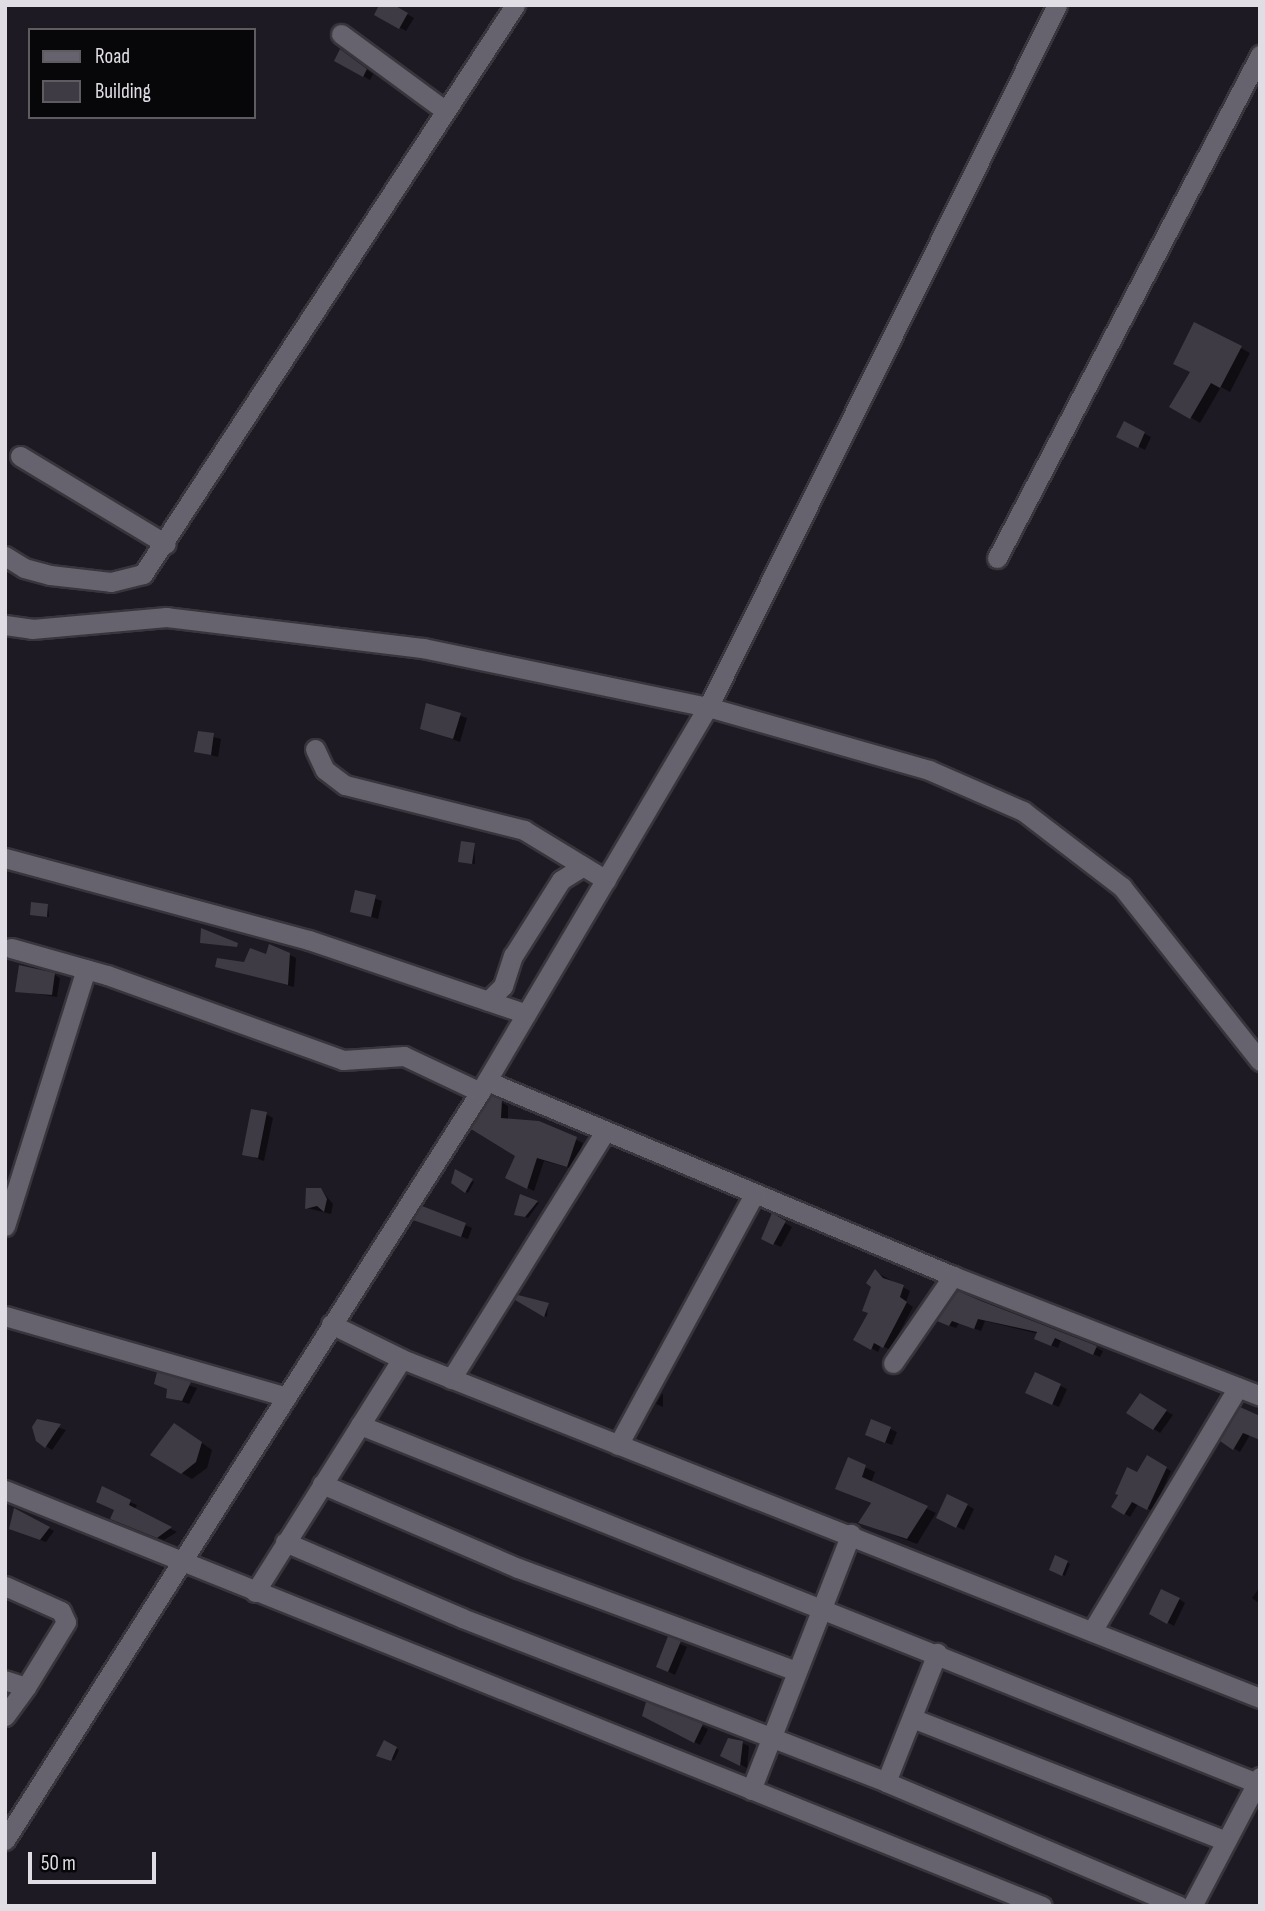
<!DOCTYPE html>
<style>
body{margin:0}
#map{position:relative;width:1265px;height:1911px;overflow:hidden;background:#1d1a23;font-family:"Sofia Sans Condensed",sans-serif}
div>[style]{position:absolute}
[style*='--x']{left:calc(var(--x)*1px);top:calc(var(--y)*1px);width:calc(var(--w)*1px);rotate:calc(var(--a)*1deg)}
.shadow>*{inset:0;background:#0007}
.building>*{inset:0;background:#3e3b45}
.roads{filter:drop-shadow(2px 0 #38353c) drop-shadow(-2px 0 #38353c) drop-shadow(0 2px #38353c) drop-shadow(0 -2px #38353c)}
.street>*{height:19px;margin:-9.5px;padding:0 9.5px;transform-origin:9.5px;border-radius:9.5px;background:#67636e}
span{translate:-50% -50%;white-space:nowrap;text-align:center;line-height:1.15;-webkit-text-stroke:7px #070609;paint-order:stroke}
.frame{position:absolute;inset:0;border:7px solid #e0dee4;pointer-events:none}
.legend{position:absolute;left:28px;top:28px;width:228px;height:91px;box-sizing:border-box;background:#070609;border:2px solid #5e5c61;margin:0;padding:9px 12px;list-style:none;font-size:21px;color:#e0dee4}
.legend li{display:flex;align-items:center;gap:14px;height:35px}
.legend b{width:35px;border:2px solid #5e5c61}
.scale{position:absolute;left:28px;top:1852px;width:128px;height:32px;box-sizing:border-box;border:4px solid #e0dee4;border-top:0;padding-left:9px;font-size:21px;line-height:24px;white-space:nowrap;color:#e0dee4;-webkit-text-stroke:5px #070609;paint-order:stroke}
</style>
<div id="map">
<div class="shadow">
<div style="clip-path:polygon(391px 5px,414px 18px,406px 31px,376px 14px)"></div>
<div style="clip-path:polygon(347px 55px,373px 74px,370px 80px,336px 60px)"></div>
<div style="clip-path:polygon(1241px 348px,1250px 353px,1230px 392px,1221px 387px,1200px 423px,1172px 406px)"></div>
<div style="clip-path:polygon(1125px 424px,1151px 437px,1145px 450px,1118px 436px)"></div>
<div style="clip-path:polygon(428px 705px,467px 718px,460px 742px,422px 728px)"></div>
<div style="clip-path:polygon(199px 733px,221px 739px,218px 757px,196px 751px)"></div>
<div style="clip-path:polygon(474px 845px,475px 864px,460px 861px)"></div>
<div style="clip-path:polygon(356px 892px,382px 901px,378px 919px,352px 911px)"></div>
<div style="clip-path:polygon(48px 906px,49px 917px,32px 914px)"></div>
<div style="clip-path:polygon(290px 955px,296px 958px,294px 987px,217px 966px)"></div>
<div style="clip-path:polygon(55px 975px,60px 978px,57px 997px,17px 991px)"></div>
<div style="clip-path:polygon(501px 1102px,508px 1106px,508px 1121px,538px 1123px,583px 1143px,574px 1169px,544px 1161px,534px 1191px,514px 1181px,517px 1156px,474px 1128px)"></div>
<div style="clip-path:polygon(266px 1114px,273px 1118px,264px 1161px,244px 1154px)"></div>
<div style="clip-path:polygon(456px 1172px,474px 1182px,468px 1193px,453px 1182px)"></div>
<div style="clip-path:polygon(321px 1190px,333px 1204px,331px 1214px,307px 1208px)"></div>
<div style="clip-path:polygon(521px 1196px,539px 1203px,528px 1218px,516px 1214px)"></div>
<div style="clip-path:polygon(772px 1216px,792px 1227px,781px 1247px,770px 1242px)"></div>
<div style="clip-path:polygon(422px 1223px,465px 1225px,472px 1228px,468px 1239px)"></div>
<div style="clip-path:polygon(876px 1272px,910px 1291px,906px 1302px,913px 1307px,890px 1350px,881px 1345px,878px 1352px,856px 1339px,870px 1314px)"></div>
<div style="clip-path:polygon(958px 1293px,1097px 1348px,1103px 1351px,1100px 1357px,1061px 1340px,1058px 1348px,1043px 1342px,1039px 1334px,985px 1321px,981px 1331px,959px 1323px,956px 1328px,945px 1324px)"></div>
<div style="clip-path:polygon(517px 1300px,548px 1304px,547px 1317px)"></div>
<div style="clip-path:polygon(1036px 1374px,1067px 1389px,1059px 1407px,1034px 1396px)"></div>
<div style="clip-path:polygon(158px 1375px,197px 1388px,189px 1404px,168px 1397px,169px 1389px)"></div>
<div style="clip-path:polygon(662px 1394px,663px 1394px,663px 1407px,656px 1404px)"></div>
<div style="clip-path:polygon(1140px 1396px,1173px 1415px,1160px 1433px,1128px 1412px)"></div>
<div style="clip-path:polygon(1241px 1410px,1250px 1435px,1240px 1452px,1222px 1441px)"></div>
<div style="clip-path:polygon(38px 1421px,66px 1430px,52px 1450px,46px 1446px)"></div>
<div style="clip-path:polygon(872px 1421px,897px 1432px,892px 1445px,874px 1438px)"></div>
<div style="clip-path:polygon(185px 1431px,212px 1450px,207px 1468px,192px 1479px,152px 1455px)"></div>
<div style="clip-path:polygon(1148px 1458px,1171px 1471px,1153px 1511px,1138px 1504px,1130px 1517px,1113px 1506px,1128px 1470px,1138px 1475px)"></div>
<div style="clip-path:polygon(849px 1460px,875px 1472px,871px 1483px,936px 1513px,917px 1544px,860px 1522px,872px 1504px,847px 1493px)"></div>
<div style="clip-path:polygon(130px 1502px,137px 1505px,134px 1510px,177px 1532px,164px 1540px,118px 1522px)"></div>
<div style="clip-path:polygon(967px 1505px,974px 1509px,964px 1530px,945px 1521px)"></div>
<div style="clip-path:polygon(15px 1511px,54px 1531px,46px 1542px,16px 1531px)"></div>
<div style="clip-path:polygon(1056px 1557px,1070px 1564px,1065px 1576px,1051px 1569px)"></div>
<div style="clip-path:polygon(1260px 1587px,1260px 1604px,1252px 1598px)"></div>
<div style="clip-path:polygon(1179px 1599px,1185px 1603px,1174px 1626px,1151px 1613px)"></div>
<div style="clip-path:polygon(669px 1639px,687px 1647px,675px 1675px,665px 1670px)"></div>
<div style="clip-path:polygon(644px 1715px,702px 1726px,708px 1729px,700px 1745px)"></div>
<div style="clip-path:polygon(385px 1743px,399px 1750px,394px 1760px,379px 1755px)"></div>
<div style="clip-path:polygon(742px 1743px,749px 1746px,747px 1768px,722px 1755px)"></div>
</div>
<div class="building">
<div style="clip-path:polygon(379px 5px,394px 5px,408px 13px,399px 29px,374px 15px)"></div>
<div style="clip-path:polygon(340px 49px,367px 69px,363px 77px,334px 61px)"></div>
<div style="clip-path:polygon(1194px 322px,1242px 346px,1220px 388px,1211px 383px,1190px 419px,1169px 407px,1190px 372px,1173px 364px)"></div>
<div style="clip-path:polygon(1124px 421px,1145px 432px,1138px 448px,1116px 437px)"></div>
<div style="clip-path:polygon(426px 703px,461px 713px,453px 739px,420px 729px)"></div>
<div style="clip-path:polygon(198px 731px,214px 733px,211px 755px,194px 752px)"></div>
<div style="clip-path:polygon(461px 841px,475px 843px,472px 864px,458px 862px)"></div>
<div style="clip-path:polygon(355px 890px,376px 895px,371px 917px,350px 912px)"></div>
<div style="clip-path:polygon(31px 902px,48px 904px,47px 917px,30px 915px)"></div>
<div style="clip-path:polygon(201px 928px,238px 943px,237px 947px,200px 943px)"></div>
<div style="clip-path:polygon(269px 944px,290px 953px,288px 985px,215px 967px,217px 958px,244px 962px,250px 948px,266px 954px)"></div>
<div style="clip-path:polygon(19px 965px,55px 973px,52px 995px,15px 992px)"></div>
<div style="clip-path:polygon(492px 1096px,502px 1100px,501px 1118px,539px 1121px,577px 1137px,567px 1167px,537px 1158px,527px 1189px,505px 1178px,515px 1156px,471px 1129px)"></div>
<div style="clip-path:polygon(251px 1109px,267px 1112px,258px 1158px,242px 1155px)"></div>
<div style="clip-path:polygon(455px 1169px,473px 1179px,465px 1193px,451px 1183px)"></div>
<div style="clip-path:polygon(306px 1188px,321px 1188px,327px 1199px,324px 1212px,317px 1206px,305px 1209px)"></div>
<div style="clip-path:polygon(520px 1194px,538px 1201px,525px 1217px,514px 1215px)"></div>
<div style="clip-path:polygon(422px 1206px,466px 1223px,461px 1237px,413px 1220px)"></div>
<div style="clip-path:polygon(772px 1213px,786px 1221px,773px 1245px,761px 1239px)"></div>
<div style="clip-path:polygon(875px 1269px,883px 1278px,904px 1285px,900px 1297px,907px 1302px,883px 1348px,874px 1343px,871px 1350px,853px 1340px,868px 1313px,862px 1311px,871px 1287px,866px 1283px)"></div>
<div style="clip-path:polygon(958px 1291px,981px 1301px,1097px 1346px,1093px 1355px,1055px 1338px,1051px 1346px,1034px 1339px,1037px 1332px,978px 1319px,974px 1329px,952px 1321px,949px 1326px,937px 1321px)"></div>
<div style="clip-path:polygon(518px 1295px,549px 1303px,544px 1317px,515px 1300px)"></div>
<div style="clip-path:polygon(157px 1372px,191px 1382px,182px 1401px,166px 1398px,167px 1389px,154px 1384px)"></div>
<div style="clip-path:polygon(1035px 1372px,1061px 1384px,1052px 1405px,1025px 1393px)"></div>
<div style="clip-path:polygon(1140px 1393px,1167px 1410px,1153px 1430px,1126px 1413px)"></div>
<div style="clip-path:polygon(1240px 1407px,1260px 1416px,1260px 1440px,1243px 1433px,1233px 1450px,1220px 1441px)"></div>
<div style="clip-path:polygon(37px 1419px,61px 1424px,45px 1448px,36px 1441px,32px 1427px)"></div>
<div style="clip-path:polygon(871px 1419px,891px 1427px,885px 1443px,865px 1435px)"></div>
<div style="clip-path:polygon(174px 1423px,202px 1442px,196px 1462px,181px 1474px,150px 1455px)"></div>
<div style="clip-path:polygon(1147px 1455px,1167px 1467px,1147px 1510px,1132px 1502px,1124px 1515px,1111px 1507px,1118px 1495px,1115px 1494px,1127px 1467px,1137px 1472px)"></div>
<div style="clip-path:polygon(848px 1457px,866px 1465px,862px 1477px,928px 1506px,907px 1539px,858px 1523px,871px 1503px,835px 1489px)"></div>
<div style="clip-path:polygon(102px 1486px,131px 1500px,129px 1505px,172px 1527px,157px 1538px,110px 1519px,114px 1510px,96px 1502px)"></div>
<div style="clip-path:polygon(947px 1494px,968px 1504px,956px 1528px,936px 1518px)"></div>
<div style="clip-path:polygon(14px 1508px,50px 1527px,40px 1540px,9px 1529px)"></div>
<div style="clip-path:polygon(1055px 1555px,1068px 1561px,1062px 1576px,1049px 1570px)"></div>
<div style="clip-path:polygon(1161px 1589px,1180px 1598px,1167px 1624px,1149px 1614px)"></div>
<div style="clip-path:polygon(668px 1636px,681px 1641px,668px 1672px,656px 1667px)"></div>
<div style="clip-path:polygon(646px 1702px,703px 1724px,694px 1743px,642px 1716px)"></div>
<div style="clip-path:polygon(728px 1738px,743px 1741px,740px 1766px,720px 1756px)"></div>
<div style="clip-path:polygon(384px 1740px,397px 1747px,391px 1761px,376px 1756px)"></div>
</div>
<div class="roads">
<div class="street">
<div style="--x:341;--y:34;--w:127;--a:36.3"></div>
<div style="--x:20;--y:456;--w:170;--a:31.1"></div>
<div style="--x:5;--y:556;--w:22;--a:32"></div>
<div style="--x:24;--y:568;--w:27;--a:15"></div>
<div style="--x:50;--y:575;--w:61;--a:6.5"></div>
<div style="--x:111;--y:582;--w:33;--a:-14"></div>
<div style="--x:143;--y:574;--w:680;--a:-56.82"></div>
<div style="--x:997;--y:558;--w:568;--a:-62.4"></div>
<div style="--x:5;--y:625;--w:27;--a:8"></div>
<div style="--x:32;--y:629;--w:135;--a:-5.1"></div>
<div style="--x:166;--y:617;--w:259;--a:6.9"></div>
<div style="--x:423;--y:648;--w:291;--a:11.7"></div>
<div style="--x:708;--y:707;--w:230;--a:15.9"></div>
<div style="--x:929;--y:770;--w:103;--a:23.6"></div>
<div style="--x:1023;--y:811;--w:125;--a:37.5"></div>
<div style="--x:1122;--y:887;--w:222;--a:51.6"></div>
<div style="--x:315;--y:749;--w:23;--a:65"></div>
<div style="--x:325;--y:770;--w:25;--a:37"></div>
<div style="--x:345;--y:785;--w:185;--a:14.1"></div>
<div style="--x:524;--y:830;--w:96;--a:31.4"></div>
<div style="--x:5;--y:858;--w:315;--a:15.1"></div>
<div style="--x:309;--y:940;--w:229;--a:18.8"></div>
<div style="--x:11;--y:948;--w:100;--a:15.7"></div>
<div style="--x:107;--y:975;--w:251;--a:19.8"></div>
<div style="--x:343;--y:1060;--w:61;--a:-3.8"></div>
<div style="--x:404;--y:1056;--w:84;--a:25.3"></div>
<div style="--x:488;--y:1001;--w:21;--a:-45"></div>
<div style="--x:503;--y:986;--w:32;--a:-72"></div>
<div style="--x:513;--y:956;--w:90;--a:-57.7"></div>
<div style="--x:561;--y:880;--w:26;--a:-32"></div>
<div style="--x:487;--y:1081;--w:505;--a:22.71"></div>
<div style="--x:953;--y:1276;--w:330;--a:21.3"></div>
<div style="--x:5;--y:1226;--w:269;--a:-72.5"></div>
<div style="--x:5;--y:1316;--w:293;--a:16"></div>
<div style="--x:331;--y:1324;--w:79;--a:26.2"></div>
<div style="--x:402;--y:1359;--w:923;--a:21.56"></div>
<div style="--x:893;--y:1363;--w:106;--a:-55.4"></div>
<div style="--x:451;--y:1379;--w:291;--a:-58.1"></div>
<div style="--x:360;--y:1425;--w:966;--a:21.76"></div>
<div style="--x:618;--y:1445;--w:285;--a:-61.5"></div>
<div style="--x:322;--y:1484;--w:213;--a:23.2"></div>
<div style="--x:518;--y:1568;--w:297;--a:20.3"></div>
<div style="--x:5;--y:1490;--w:1117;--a:21.86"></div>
<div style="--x:285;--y:1542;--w:193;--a:23.2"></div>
<div style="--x:462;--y:1618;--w:455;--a:21.1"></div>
<div style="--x:886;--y:1782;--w:318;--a:22.9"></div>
<div style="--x:5;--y:1586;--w:61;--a:24.1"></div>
<div style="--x:61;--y:1611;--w:12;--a:66"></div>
<div style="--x:66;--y:1622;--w:76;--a:121.6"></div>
<div style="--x:26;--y:1687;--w:22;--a:-162"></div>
<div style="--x:255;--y:1592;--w:275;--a:-57.8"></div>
<div style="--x:1092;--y:1631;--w:284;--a:-59.1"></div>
<div style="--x:5;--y:1716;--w:36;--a:-54"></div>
<div style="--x:912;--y:1718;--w:337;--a:21.4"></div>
<div style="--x:886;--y:1782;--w:139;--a:-68.4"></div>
<div style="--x:751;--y:1790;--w:275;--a:-68.7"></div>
<div style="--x:5;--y:1840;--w:886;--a:-57.58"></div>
<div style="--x:480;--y:1092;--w:447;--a:-59.4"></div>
<div style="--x:708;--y:707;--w:784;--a:-63.57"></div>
<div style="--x:1192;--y:1906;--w:146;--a:-62.2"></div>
</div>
</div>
<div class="frame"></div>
<ul class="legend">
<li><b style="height:9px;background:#67636e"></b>Road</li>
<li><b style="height:19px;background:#3e3b45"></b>Building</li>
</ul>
<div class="scale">50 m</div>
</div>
